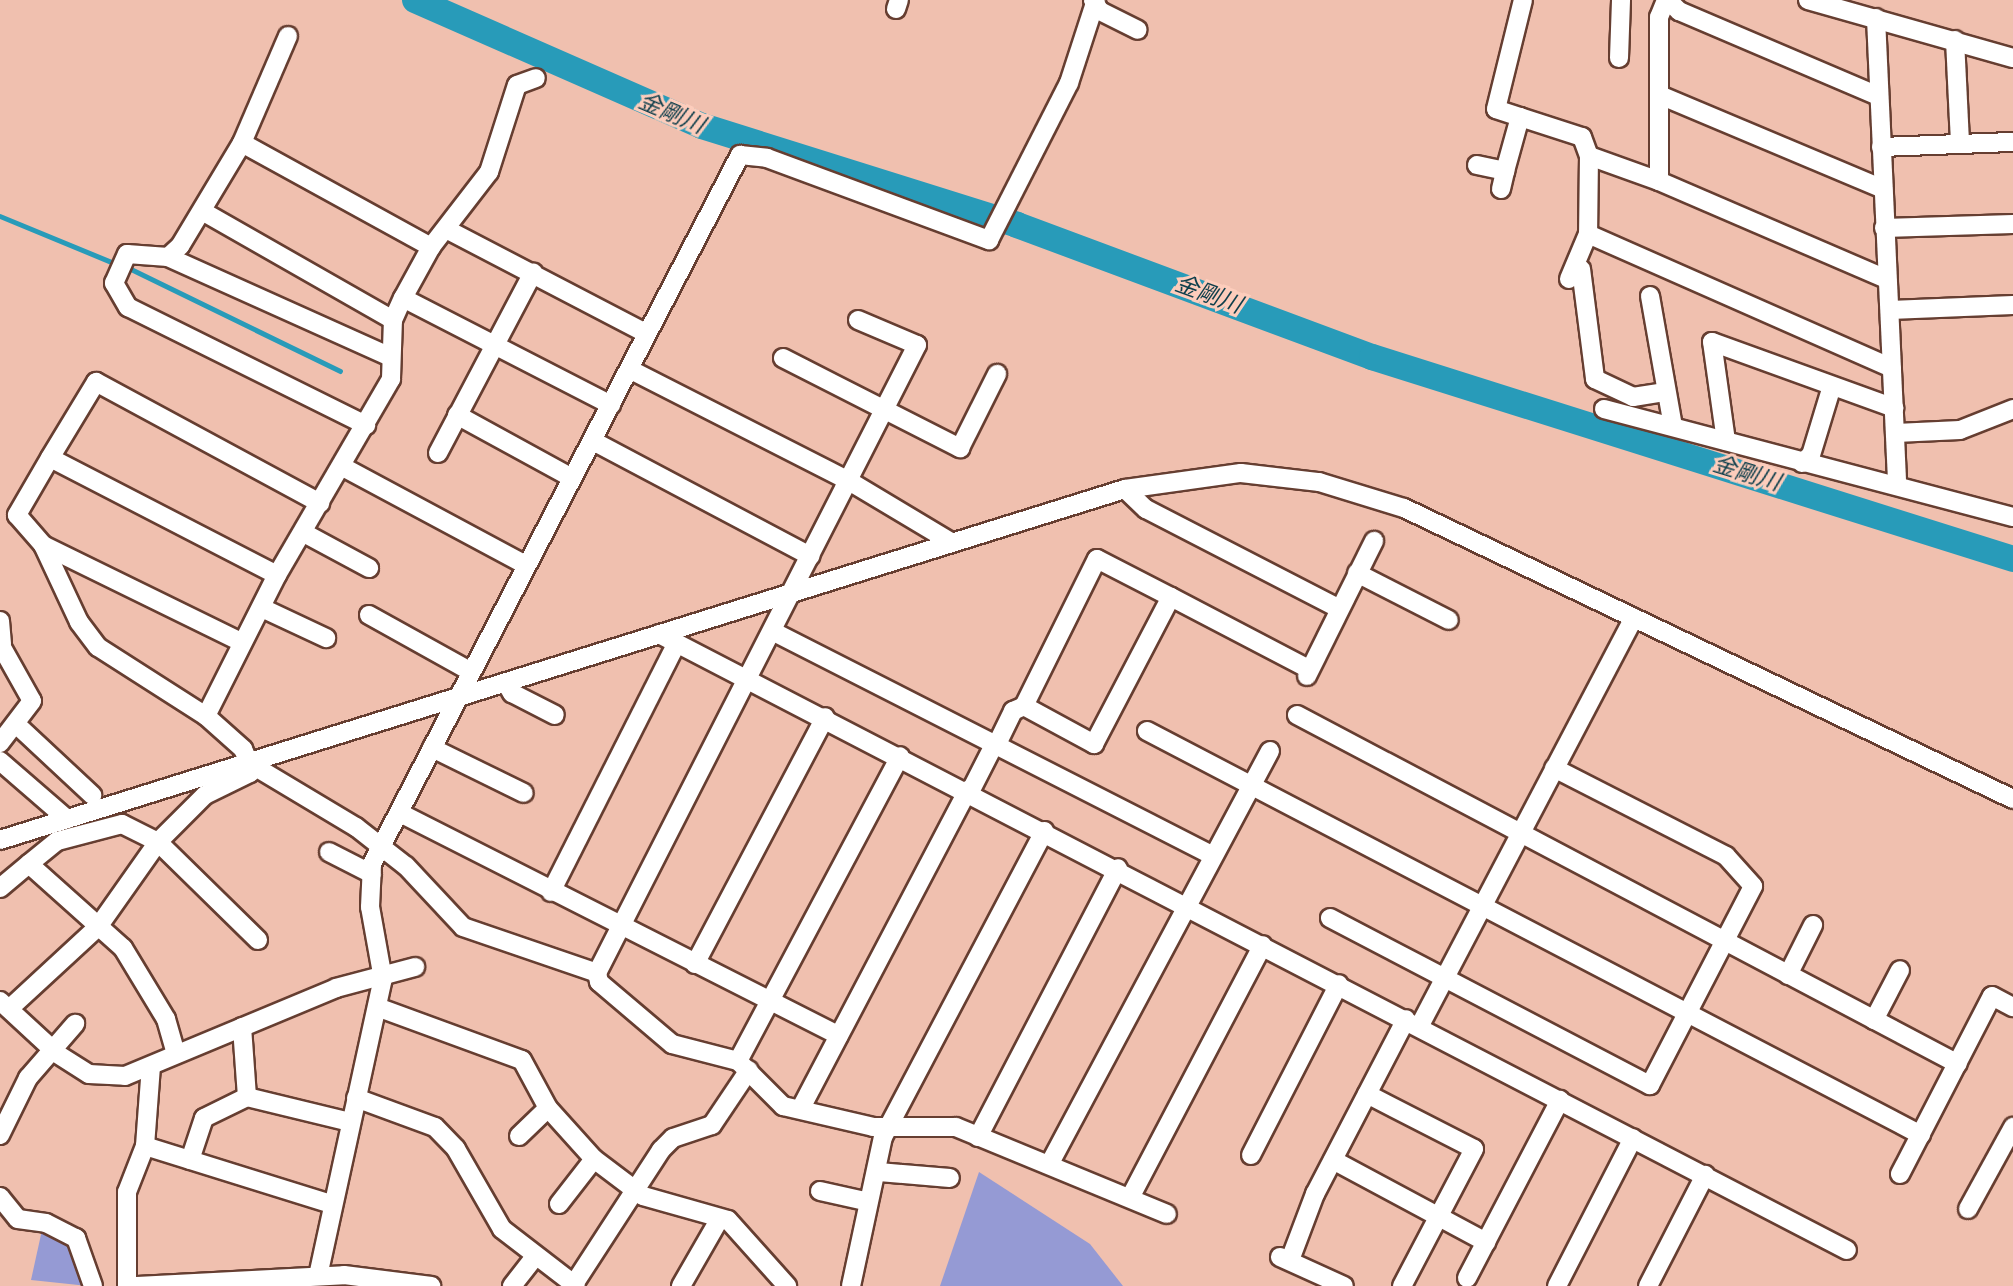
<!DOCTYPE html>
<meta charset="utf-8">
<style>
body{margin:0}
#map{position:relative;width:2013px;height:1286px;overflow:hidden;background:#f0c0af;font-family:"IBM Plex Sans","Noto Sans JP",sans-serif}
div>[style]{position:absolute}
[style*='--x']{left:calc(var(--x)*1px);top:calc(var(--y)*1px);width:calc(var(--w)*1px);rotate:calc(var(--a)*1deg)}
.green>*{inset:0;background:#959ad4}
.stream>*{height:4.5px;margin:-2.25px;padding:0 2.25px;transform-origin:2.25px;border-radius:2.25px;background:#289bb9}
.river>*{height:26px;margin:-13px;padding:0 13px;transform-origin:13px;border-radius:13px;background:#289bb9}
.roads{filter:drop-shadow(2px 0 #663e31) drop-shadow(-2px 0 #663e31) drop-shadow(0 2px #663e31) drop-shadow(0 -2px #663e31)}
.minor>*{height:18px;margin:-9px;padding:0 9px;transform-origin:9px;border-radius:9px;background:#fff}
span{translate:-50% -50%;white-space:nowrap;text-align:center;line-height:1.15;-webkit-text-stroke:6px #fdcdbc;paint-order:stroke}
.water-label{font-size:23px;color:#0e3e4b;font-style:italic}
</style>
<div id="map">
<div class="green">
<div style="clip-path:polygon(979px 1172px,1090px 1244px,1123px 1286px,940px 1286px)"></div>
<div style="clip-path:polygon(42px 1230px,71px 1244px,88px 1286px,31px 1280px)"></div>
</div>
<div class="stream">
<div style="--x:0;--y:216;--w:129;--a:22.4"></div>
<div style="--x:127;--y:267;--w:237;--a:26"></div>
</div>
<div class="river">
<div style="--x:415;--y:0;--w:313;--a:23.7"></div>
<div style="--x:702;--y:126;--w:330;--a:17.4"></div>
<div style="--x:1017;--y:225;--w:379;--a:20.4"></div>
<div style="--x:1372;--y:357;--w:672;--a:17.49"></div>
</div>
<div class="roads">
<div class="minor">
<div style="--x:1093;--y:0;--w:13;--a:58"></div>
<div style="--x:1100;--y:11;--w:42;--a:26.6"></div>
<div style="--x:1666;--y:0;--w:18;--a:112"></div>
<div style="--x:1659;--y:17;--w:164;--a:90"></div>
<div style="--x:1659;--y:181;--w:248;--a:23.3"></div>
<div style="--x:1668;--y:0;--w:16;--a:45"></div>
<div style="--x:1679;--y:11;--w:216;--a:23.1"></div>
<div style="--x:1808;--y:0;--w:213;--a:15.8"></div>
<div style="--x:896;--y:9;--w:9;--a:-72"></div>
<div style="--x:1876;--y:18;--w:468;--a:87.4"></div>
<div style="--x:288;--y:36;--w:116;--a:113.3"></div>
<div style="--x:242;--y:143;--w:120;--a:121"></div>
<div style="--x:180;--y:246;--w:16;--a:137"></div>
<div style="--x:168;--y:257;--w:41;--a:-175.8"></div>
<div style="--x:127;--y:254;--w:32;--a:114"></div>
<div style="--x:114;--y:283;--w:28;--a:60"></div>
<div style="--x:128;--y:307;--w:266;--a:26.4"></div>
<div style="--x:1955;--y:40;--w:104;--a:87.2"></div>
<div style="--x:1619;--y:58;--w:58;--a:-88"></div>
<div style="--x:1662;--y:96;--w:240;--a:22.8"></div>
<div style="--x:1520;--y:117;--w:25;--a:-162"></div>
<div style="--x:1496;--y:109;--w:112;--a:-76.1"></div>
<div style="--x:242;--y:143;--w:216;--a:28.8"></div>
<div style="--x:1881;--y:147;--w:132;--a:-2.2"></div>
<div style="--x:1477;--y:165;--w:29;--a:12"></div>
<div style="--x:1505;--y:171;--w:56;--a:-74.5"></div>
<div style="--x:1520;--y:117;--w:65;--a:17.9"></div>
<div style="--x:1582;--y:137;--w:20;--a:70"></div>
<div style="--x:1659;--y:181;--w:74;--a:-160.3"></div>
<div style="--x:1589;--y:156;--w:78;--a:90.7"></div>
<div style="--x:1588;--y:234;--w:332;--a:23.8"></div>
<div style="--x:1501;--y:189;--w:18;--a:-77"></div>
<div style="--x:202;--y:211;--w:220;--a:29.7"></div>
<div style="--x:1884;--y:228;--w:129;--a:-1.8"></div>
<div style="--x:446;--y:229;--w:225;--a:27.5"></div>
<div style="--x:168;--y:257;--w:241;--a:24.2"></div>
<div style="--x:1581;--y:269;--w:111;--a:82.7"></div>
<div style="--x:1595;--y:379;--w:42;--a:25.3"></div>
<div style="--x:1633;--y:397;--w:33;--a:-9"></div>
<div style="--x:1569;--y:279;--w:49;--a:-67.1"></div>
<div style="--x:1650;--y:296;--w:132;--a:80"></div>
<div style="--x:403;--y:298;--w:234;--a:27.2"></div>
<div style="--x:1890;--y:310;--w:123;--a:-2.3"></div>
<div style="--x:858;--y:320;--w:64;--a:23"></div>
<div style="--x:917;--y:345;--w:705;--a:117"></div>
<div style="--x:597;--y:973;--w:9;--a:77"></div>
<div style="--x:599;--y:982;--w:96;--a:40.3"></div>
<div style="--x:672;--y:1044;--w:68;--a:14.4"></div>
<div style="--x:738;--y:1061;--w:64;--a:45"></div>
<div style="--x:783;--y:1106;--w:92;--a:13.1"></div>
<div style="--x:873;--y:1127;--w:83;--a:0"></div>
<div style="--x:956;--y:1127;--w:228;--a:22.4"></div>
<div style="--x:783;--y:358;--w:199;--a:27"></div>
<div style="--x:960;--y:448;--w:83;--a:-63.4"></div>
<div style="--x:631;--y:370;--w:245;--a:27"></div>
<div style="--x:849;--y:481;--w:119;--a:30.9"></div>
<div style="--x:1604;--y:409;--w:423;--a:14.8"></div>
<div style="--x:457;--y:415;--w:131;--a:28.7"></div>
<div style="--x:1896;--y:433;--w:64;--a:-2.7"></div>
<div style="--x:1960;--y:430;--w:57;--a:-21.6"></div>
<div style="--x:593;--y:441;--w:246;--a:27.9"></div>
<div style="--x:1726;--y:441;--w:100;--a:-98"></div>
<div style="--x:1712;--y:342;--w:194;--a:19.9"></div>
<div style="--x:438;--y:453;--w:204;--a:-62.2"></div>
<div style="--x:50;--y:458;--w:66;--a:120.1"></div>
<div style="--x:17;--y:515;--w:40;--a:49"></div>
<div style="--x:43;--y:545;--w:85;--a:64.9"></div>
<div style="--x:79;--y:622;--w:31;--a:53"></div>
<div style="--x:98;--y:647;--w:128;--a:32.6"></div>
<div style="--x:206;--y:716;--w:50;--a:41.7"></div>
<div style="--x:243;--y:749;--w:15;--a:67"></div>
<div style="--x:249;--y:763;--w:10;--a:84"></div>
<div style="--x:250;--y:773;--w:50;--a:153.9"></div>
<div style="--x:205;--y:795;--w:66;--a:135"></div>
<div style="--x:158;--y:842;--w:40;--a:-153.4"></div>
<div style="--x:122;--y:824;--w:67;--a:165.3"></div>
<div style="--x:57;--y:841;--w:36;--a:141"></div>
<div style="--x:29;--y:864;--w:126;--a:41.8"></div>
<div style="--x:123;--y:948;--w:83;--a:58.8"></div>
<div style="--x:166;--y:1019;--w:33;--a:74"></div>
<div style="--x:1802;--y:463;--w:12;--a:-42"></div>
<div style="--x:1811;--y:455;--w:72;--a:-73.1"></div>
<div style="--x:343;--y:467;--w:205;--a:28.2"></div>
<div style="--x:1125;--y:489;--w:29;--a:44"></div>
<div style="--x:1146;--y:509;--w:216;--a:27.3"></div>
<div style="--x:304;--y:533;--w:74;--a:28.3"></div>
<div style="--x:43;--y:545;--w:220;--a:26.1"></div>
<div style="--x:1357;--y:573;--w:103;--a:27.1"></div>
<div style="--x:277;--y:575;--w:255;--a:-152.7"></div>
<div style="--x:50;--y:458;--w:89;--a:-58.8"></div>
<div style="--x:96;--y:382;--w:255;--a:28.4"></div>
<div style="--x:262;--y:608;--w:71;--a:25.1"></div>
<div style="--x:369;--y:615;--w:113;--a:29.1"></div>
<div style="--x:0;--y:621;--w:23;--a:85"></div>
<div style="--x:774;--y:632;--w:491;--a:27"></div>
<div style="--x:659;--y:634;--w:1338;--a:27.41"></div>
<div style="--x:0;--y:644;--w:65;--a:60.7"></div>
<div style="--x:32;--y:701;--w:53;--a:127.3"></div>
<div style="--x:1307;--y:676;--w:151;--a:-63.6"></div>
<div style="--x:506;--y:683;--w:12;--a:59"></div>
<div style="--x:512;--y:693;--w:48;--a:27.1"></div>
<div style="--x:1024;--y:706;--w:80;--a:28.5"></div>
<div style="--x:1094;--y:744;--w:166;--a:-62.4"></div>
<div style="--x:1171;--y:597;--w:153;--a:27.6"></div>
<div style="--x:1297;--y:715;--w:747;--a:27.83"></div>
<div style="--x:206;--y:716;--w:158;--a:-63.3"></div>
<div style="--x:277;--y:575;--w:227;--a:-59.8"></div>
<div style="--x:391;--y:379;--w:59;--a:-88.1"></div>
<div style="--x:393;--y:320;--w:24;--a:-66"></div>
<div style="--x:403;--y:298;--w:58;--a:-61.2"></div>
<div style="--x:431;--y:247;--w:95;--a:-52.3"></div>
<div style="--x:489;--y:172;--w:91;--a:-72.2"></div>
<div style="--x:517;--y:85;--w:20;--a:-20"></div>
<div style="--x:17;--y:725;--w:103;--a:43"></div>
<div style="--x:1147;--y:731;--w:873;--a:27.56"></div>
<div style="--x:997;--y:744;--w:37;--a:-64"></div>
<div style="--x:1013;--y:711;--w:12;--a:-24"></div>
<div style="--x:1024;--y:706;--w:164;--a:-63.6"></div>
<div style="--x:1097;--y:559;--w:83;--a:27.2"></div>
<div style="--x:432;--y:748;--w:102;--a:26.1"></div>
<div style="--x:0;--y:761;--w:89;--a:40.9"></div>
<div style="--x:249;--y:763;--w:125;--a:30.9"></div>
<div style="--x:356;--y:827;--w:63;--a:38"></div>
<div style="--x:406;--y:866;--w:83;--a:46.9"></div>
<div style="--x:463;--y:927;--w:142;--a:18.9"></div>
<div style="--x:970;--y:792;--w:55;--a:-63"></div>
<div style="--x:400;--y:813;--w:492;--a:26.9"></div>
<div style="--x:0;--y:840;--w:1178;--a:-17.33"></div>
<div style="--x:1125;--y:489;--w:117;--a:-7.9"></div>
<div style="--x:1241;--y:473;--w:79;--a:6.6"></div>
<div style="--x:1319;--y:482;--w:89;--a:17"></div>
<div style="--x:1404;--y:508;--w:675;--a:25.54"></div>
<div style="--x:329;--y:852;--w:48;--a:27.1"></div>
<div style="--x:0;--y:888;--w:38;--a:-40"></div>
<div style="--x:551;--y:892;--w:279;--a:-63.2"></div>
<div style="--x:1330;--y:918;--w:361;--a:27.6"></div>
<div style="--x:1650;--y:1085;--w:224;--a:-62.6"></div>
<div style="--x:1753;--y:886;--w:40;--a:-132"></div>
<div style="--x:1726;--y:856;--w:193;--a:-152.9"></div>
<div style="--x:695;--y:964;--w:279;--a:-62.2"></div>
<div style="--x:1788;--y:975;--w:56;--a:-63.4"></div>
<div style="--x:0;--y:1001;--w:71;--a:42.7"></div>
<div style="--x:377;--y:1007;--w:154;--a:20.1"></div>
<div style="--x:522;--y:1060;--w:55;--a:61.6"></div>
<div style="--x:548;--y:1108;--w:69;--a:48"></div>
<div style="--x:594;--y:1159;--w:61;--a:37.1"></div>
<div style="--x:643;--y:1196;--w:88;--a:15.8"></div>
<div style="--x:728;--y:1220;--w:89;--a:48.2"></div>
<div style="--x:9;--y:1009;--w:121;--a:-42.7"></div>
<div style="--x:98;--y:927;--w:104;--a:-54.8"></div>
<div style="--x:158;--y:842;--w:140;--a:44.4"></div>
<div style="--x:1874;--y:1020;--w:56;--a:-62.5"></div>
<div style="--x:242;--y:1027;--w:70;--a:85.9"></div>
<div style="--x:247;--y:1097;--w:106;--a:13.6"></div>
<div style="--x:1419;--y:1027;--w:462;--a:-62.3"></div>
<div style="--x:51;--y:1050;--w:45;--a:32.3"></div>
<div style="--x:89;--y:1074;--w:36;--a:3"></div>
<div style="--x:125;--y:1076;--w:229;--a:-22.6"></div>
<div style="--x:336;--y:988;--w:82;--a:-14.9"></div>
<div style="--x:738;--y:1061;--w:345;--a:-62"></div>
<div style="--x:151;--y:1066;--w:80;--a:94.3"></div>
<div style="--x:145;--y:1146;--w:195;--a:17.3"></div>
<div style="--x:1367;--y:1094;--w:120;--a:27.2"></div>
<div style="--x:1474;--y:1149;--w:155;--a:117.7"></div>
<div style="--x:356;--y:1098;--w:84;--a:20.2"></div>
<div style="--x:435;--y:1127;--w:30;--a:46"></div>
<div style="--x:456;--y:1149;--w:92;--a:60.1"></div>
<div style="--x:502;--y:1229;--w:93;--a:37.6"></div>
<div style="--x:802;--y:1106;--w:357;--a:-62.3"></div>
<div style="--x:0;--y:1135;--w:64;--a:-63.8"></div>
<div style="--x:28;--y:1078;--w:72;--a:-49"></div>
<div style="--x:519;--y:1136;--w:40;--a:-44"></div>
<div style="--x:978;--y:1137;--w:303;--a:-62.5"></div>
<div style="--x:1251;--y:1155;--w:192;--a:-62.8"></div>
<div style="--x:190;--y:1160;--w:44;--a:-71.6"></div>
<div style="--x:204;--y:1118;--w:48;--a:-26"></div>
<div style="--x:1333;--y:1160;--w:174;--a:28.2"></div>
<div style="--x:1050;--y:1163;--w:467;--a:-61.9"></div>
<div style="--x:879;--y:1172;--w:71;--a:4.8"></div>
<div style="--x:1900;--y:1174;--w:200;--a:-62.7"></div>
<div style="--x:1992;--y:996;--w:24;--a:28"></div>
<div style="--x:820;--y:1191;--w:46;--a:12.5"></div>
<div style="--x:1132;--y:1194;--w:281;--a:-62.3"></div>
<div style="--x:0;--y:1197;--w:28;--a:51"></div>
<div style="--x:18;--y:1219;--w:28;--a:8"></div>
<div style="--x:46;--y:1223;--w:34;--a:27"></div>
<div style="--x:76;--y:1238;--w:51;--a:70.5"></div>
<div style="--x:559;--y:1204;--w:57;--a:-52.1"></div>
<div style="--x:1968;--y:1209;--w:94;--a:-61.2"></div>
<div style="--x:1280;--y:1257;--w:70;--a:24.4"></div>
<div style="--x:1290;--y:1260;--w:71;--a:-69.3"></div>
<div style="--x:1315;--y:1194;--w:197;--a:-62.5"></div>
<div style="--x:318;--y:1276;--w:304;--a:-77.7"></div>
<div style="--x:383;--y:979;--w:73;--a:-100.2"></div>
<div style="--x:370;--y:907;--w:43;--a:-87.3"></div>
<div style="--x:372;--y:864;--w:799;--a:-62.57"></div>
<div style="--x:740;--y:155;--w:27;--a:6"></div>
<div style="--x:767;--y:158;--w:237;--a:20.3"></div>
<div style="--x:989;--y:240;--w:176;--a:-63"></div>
<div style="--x:1069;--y:83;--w:87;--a:-72"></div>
<div style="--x:1467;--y:1278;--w:201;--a:-62.4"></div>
<div style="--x:574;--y:1284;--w:160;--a:-57"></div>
<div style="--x:661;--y:1150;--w:17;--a:-45"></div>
<div style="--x:673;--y:1138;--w:41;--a:-18.4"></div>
<div style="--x:712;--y:1125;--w:66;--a:-56.1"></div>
<div style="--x:127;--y:1286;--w:94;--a:-90"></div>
<div style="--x:127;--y:1192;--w:49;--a:-68.6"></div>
<div style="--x:137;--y:1286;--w:207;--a:-3"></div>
<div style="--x:344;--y:1275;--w:88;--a:7.2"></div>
<div style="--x:512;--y:1286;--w:37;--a:-52"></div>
<div style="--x:681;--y:1286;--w:76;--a:-60.1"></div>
<div style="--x:851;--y:1286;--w:152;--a:-77.9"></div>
<div style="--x:883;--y:1137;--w:346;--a:-62.2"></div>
<div style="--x:1557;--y:1286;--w:166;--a:-62.8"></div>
<div style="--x:1648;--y:1286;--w:125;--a:-62.8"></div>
</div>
</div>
<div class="water-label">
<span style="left:672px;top:112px;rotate:23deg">金剛川</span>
<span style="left:1209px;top:293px;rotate:20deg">金剛川</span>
<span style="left:1747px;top:472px;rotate:17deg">金剛川</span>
</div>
</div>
